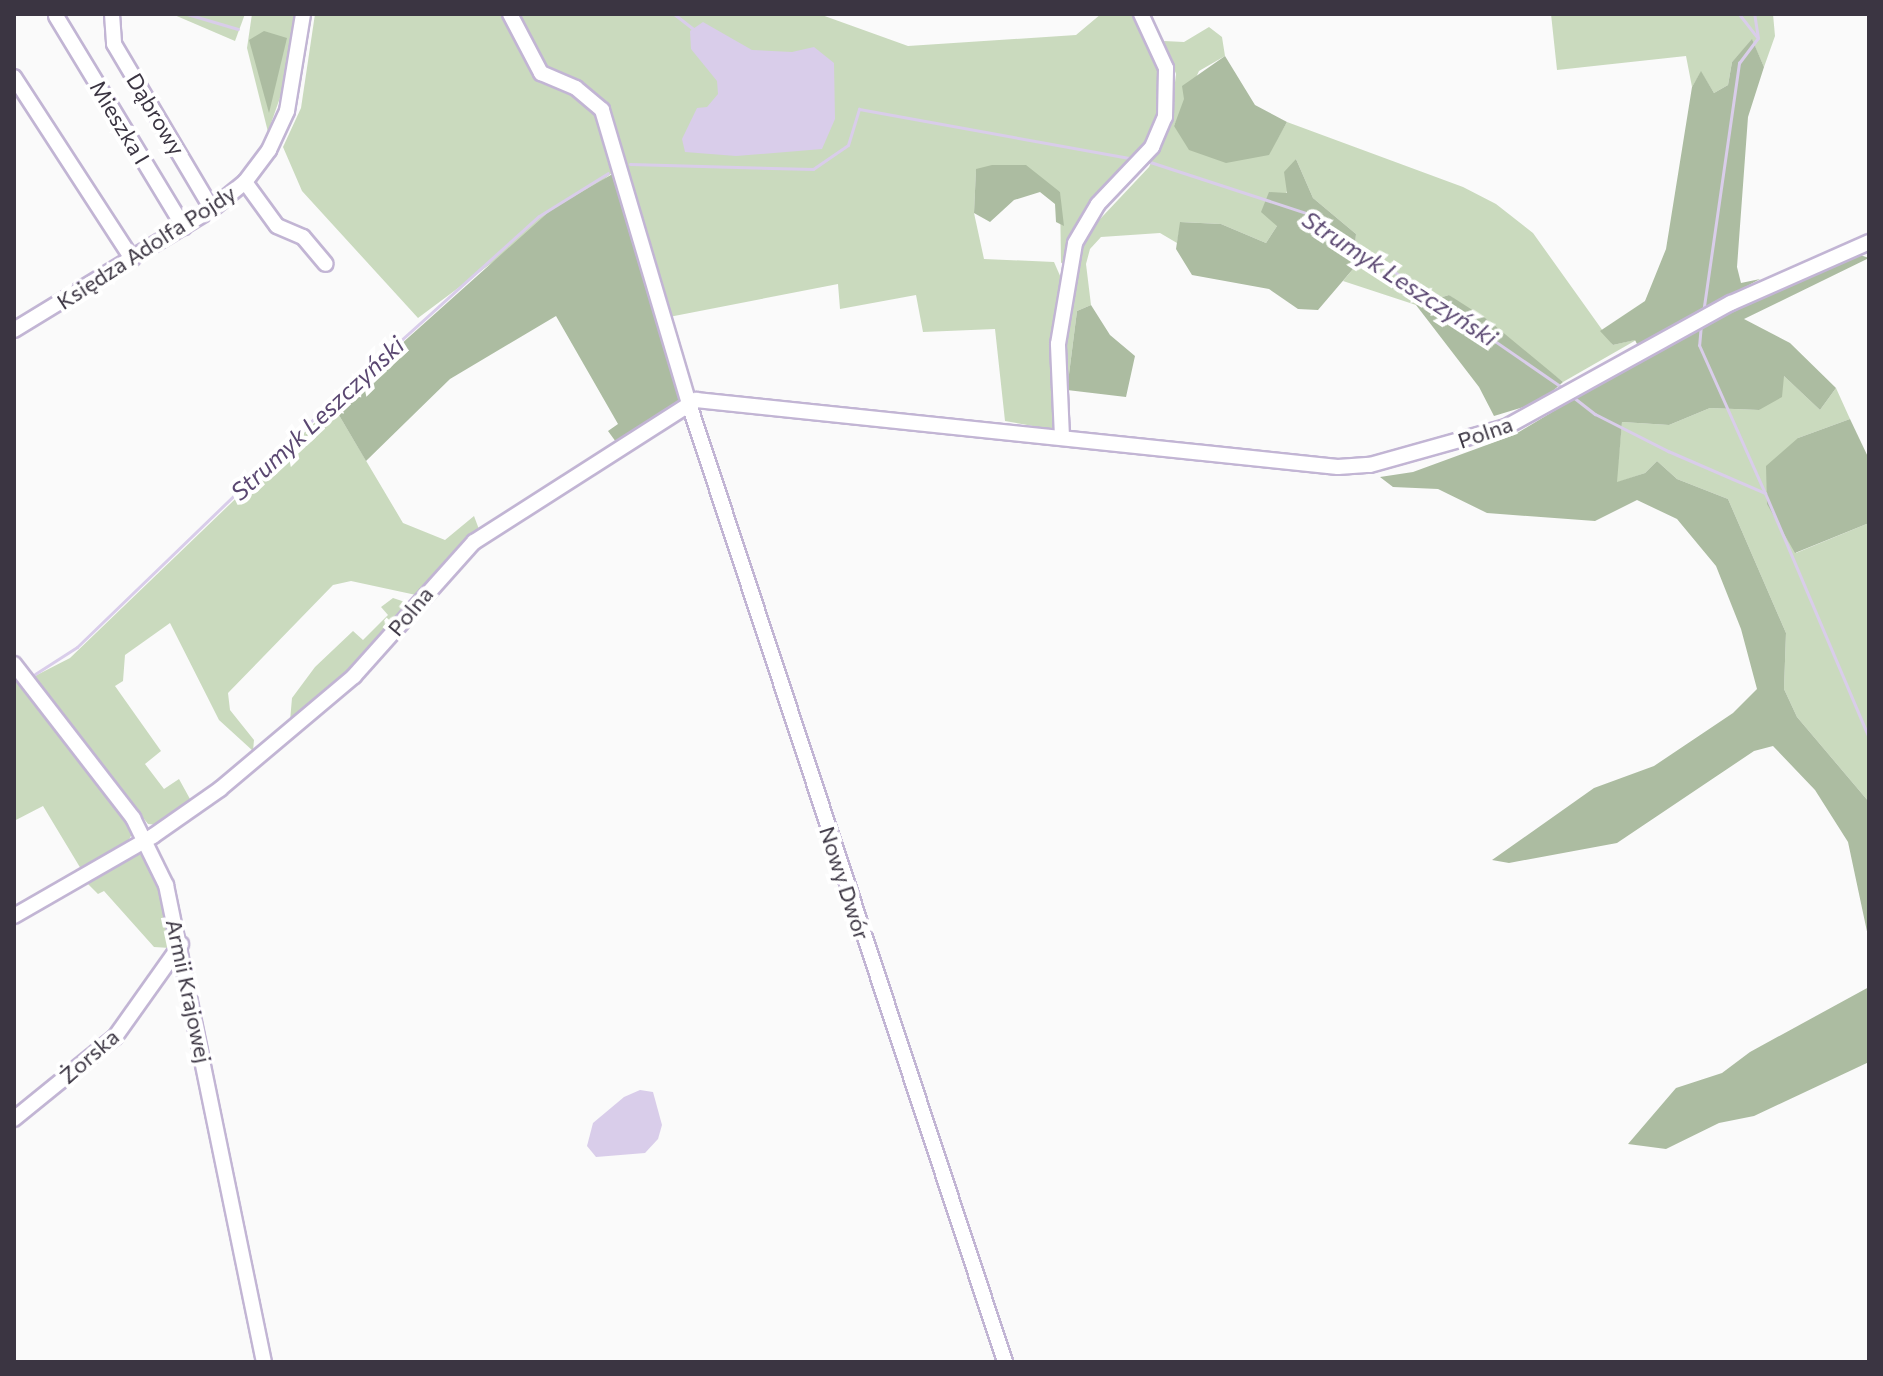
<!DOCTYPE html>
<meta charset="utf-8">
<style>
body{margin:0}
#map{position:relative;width:1883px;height:1376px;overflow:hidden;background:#fafafa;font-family:Commissioner,sans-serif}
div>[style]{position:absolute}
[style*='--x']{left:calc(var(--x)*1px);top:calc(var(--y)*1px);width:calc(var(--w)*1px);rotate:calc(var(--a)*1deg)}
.green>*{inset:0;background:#cadabe}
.forest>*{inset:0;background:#acbca1}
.water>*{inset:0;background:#d9cdea}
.stream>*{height:3px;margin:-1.5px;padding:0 1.5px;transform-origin:1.5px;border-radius:1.5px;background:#d9cdea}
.roads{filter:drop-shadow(2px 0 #c2b5d4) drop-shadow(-2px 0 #c2b5d4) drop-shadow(0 2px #c2b5d4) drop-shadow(0 -2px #c2b5d4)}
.minor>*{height:14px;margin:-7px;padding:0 7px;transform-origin:7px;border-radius:7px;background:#fff}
span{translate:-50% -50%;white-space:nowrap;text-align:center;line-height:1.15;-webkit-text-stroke:8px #fff;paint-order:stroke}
.street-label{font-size:22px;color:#3b3542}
.water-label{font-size:24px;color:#5a4771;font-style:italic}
.frame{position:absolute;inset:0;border:16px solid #3b3542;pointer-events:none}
</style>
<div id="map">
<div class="green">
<div style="clip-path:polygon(172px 14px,245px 14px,235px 41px)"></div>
<div style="clip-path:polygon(252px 14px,294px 14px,282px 92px,268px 132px,247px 48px)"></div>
<div style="clip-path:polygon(315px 14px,819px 14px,908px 46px,1076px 35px,1101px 14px,1135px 14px,1162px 74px,1161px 108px,1153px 136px,1077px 225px,1065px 262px,1061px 263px,1060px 192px,976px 170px,974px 213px,984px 259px,1054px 262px,1061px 278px,1051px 363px,1055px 430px,1005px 421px,995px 329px,923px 332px,916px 295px,840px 309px,838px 284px,669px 317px,623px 165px,418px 318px,302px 191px,283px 147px,301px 108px)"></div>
<div style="clip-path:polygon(1551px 14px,1773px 14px,1775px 36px,1764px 67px,1752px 40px,1732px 62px,1728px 85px,1714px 93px,1701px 72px,1692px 87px,1686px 56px,1557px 70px)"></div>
<div style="clip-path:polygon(1209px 27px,1222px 37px,1225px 56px,1199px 71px,1174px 126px,1268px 155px,1287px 122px,1463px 187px,1496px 204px,1533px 233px,1613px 345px,1638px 339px,1563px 382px,1449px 295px,1416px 305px,1343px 281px,1353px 269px,1356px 234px,1313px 198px,1296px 159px,1277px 226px,1266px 243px,1221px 224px,1181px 222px,1177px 243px,1160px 233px,1101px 237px,1090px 249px,1086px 264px,1091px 305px,1077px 311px,1067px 390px,1061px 376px,1070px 284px,1086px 234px,1149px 167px,1158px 148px,1171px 115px,1176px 74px,1164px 41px,1184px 42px)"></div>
<div style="clip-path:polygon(1783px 375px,1820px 410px,1836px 388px,1850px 419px,1798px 438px,1796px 553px,1869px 523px,1869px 802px,1797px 717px,1784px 689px,1786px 633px,1728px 499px,1677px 479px,1657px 461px,1645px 473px,1616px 483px,1622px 422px,1669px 425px,1710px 408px,1759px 410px)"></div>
<div style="clip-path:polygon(333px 405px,403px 523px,445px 540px,474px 516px,480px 532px,416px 595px,351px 581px,333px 585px,228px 693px,230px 710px,254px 740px,253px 751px,219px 720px,170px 623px,125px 655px,123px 681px,115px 686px,161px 751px,145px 764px,164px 789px,179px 779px,190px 799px,190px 805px,158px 825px,148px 824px,33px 677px,70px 658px)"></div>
<div style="clip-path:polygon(393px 598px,405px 602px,404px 611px,351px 671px,290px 721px,292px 698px,315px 667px,353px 631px,363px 640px,388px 615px,381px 607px)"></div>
<div style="clip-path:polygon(14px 677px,122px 808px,134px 831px,125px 846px,81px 869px,43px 806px,14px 821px)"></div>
<div style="clip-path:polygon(136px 854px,147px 855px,165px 898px,175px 940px,170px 948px,154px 947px,104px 891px,98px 894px,86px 882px)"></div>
</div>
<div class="forest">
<div style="clip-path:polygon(264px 31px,287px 38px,269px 113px,249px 40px)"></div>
<div style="clip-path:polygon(1752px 39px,1764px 67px,1748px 117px,1737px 267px,1741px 283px,1760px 279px,1638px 346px,1635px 340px,1613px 345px,1600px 331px,1645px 301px,1666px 249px,1692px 87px,1701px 71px,1714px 93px,1728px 85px,1732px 62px)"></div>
<div style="clip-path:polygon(1225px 56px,1255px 105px,1287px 122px,1269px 155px,1226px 163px,1189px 150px,1174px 126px,1184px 99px,1182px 86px)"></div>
<div style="clip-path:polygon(1296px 159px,1313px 198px,1356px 234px,1353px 269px,1318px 310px,1298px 309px,1269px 289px,1192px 275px,1176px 249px,1180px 222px,1221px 224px,1266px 243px,1277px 226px,1261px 212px,1269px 192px,1287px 193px,1284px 172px)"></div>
<div style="clip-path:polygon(992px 165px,1026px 165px,1060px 192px,1064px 226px,1056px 222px,1055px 204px,1040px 192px,1014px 200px,990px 222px,974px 213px,976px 169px)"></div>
<div style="clip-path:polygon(616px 172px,683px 400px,616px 442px,608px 431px,618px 424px,556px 316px,450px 379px,366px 461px,333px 405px,552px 209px)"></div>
<div style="clip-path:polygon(1854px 253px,1869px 258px,1744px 319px,1790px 343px,1836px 388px,1820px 410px,1784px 376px,1782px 397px,1759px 410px,1710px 408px,1669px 425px,1622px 422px,1617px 482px,1645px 473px,1657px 461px,1677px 479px,1728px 499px,1786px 633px,1784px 689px,1797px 717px,1869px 802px,1869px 941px,1848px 842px,1815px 790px,1773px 746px,1754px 751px,1617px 843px,1509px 863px,1492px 860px,1594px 788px,1654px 766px,1733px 713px,1757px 689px,1741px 629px,1716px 566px,1677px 519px,1637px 500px,1595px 521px,1487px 513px,1438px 489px,1393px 487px,1380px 477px,1413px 472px,1514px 435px,1667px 343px)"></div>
<div style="clip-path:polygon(1449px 295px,1488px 320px,1563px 382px,1540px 402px,1494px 416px,1479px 387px,1416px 305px)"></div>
<div style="clip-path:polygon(1091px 305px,1110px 335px,1135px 356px,1126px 397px,1067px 390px,1077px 311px)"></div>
<div style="clip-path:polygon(1850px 419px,1869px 459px,1869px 523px,1795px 553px,1767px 504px,1766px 466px,1798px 438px)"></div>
<div style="clip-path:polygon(1869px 987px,1869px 1062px,1754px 1116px,1719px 1123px,1666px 1149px,1628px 1144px,1676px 1088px,1722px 1073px,1750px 1052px)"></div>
</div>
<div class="water">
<div style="clip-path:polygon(703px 22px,752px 50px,792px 52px,814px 47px,834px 63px,835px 119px,822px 149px,736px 156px,685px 152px,682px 139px,697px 108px,707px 107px,718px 94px,717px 81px,691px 49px,690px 31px)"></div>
<div style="clip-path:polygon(640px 1090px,653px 1092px,662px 1125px,658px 1139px,645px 1153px,596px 1157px,587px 1146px,593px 1123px,624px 1097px)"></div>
</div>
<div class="stream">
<div style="--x:187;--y:14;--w:53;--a:16.4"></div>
<div style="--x:674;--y:14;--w:24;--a:38"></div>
<div style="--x:1739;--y:14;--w:28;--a:52"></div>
<div style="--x:1147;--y:161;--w:174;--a:18.1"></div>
<div style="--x:1312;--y:215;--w:306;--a:34.6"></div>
<div style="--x:630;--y:164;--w:183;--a:1.6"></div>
<div style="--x:813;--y:169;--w:42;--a:-34.4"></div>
<div style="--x:848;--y:145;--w:38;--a:-73"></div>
<div style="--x:859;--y:109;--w:280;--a:10.3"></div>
<div style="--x:1703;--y:313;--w:253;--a:-81.8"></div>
<div style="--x:1739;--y:63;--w:31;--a:-53"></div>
<div style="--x:1758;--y:38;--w:24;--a:-99"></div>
<div style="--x:1701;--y:324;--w:21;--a:95"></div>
<div style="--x:1699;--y:345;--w:160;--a:66"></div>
<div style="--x:1573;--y:397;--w:28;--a:38"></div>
<div style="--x:1595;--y:414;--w:82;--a:26.9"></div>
<div style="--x:1668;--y:451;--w:106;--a:23.4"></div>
<div style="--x:1765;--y:493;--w:266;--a:67"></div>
<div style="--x:35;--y:674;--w:50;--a:-32.7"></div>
<div style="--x:77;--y:647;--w:322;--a:-44"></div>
<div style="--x:309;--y:423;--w:309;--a:-42"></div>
<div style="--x:539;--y:216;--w:81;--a:-31.9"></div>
</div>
<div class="roads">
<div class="minor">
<div style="--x:112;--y:14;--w:30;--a:86"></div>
<div style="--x:114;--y:44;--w:192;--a:59.3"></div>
<div style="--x:510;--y:14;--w:67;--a:62.3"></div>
<div style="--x:541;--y:73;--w:38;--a:23"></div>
<div style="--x:576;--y:88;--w:34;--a:40"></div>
<div style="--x:602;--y:110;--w:307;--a:73.5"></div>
<div style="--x:689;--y:404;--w:1009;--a:71.74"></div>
<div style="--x:56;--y:16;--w:247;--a:58.8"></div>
<div style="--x:14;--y:77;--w:217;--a:57"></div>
<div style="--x:245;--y:182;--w:54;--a:54"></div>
<div style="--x:277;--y:226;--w:28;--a:23"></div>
<div style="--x:303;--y:237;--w:35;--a:50"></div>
<div style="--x:14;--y:330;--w:232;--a:-31.4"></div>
<div style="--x:212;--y:209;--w:43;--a:-39.3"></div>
<div style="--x:245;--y:182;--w:40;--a:-53"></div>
<div style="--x:269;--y:150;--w:43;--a:-65.2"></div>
<div style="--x:287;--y:111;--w:98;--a:-80.6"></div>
<div style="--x:1062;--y:437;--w:93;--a:-92.5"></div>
<div style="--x:1058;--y:344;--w:102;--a:-80.4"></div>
<div style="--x:1075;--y:243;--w:45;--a:-59.5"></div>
<div style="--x:1098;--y:204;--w:79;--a:-46.5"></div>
<div style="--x:1152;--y:147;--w:33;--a:-67"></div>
<div style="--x:1165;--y:117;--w:49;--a:-88.8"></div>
<div style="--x:1166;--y:68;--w:60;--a:-114.8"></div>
<div style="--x:14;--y:664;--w:195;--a:52.3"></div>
<div style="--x:133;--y:818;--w:75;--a:63.8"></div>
<div style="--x:166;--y:885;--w:487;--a:78.4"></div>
<div style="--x:14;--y:916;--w:160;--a:-29.9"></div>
<div style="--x:153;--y:836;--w:82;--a:-35"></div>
<div style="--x:220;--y:789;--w:175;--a:-40.1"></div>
<div style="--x:354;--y:676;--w:180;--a:-48.2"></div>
<div style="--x:474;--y:542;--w:264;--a:-32.6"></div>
<div style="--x:696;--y:400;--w:645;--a:5.96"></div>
<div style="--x:1338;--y:467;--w:32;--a:-4"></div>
<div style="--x:1370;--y:465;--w:141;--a:-15.6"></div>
<div style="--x:1506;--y:427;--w:257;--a:-28.9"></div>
<div style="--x:1731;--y:303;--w:151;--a:-23.8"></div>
<div style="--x:14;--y:1119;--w:130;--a:-39.1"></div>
<div style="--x:115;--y:1037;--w:114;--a:-54.6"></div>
</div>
</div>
<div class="street-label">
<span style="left:156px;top:114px;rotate:59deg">Dąbrowy</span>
<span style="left:120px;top:122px;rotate:59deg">Mieszka I</span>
<span style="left:146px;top:247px;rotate:-33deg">Księdza Adolfa Pojdy</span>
<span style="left:1485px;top:432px;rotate:-19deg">Polna</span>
<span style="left:410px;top:611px;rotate:-50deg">Polna</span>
<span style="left:845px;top:883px;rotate:72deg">Nowy Dwór</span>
<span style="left:189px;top:991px;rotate:78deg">Armii Krajowej</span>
<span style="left:89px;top:1056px;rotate:-41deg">Żorska</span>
</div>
<div class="water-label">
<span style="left:1400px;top:278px;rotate:33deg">Strumyk Leszczyński</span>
<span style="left:317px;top:418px;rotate:-43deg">Strumyk Leszczyński</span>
</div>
<div class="frame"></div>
</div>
